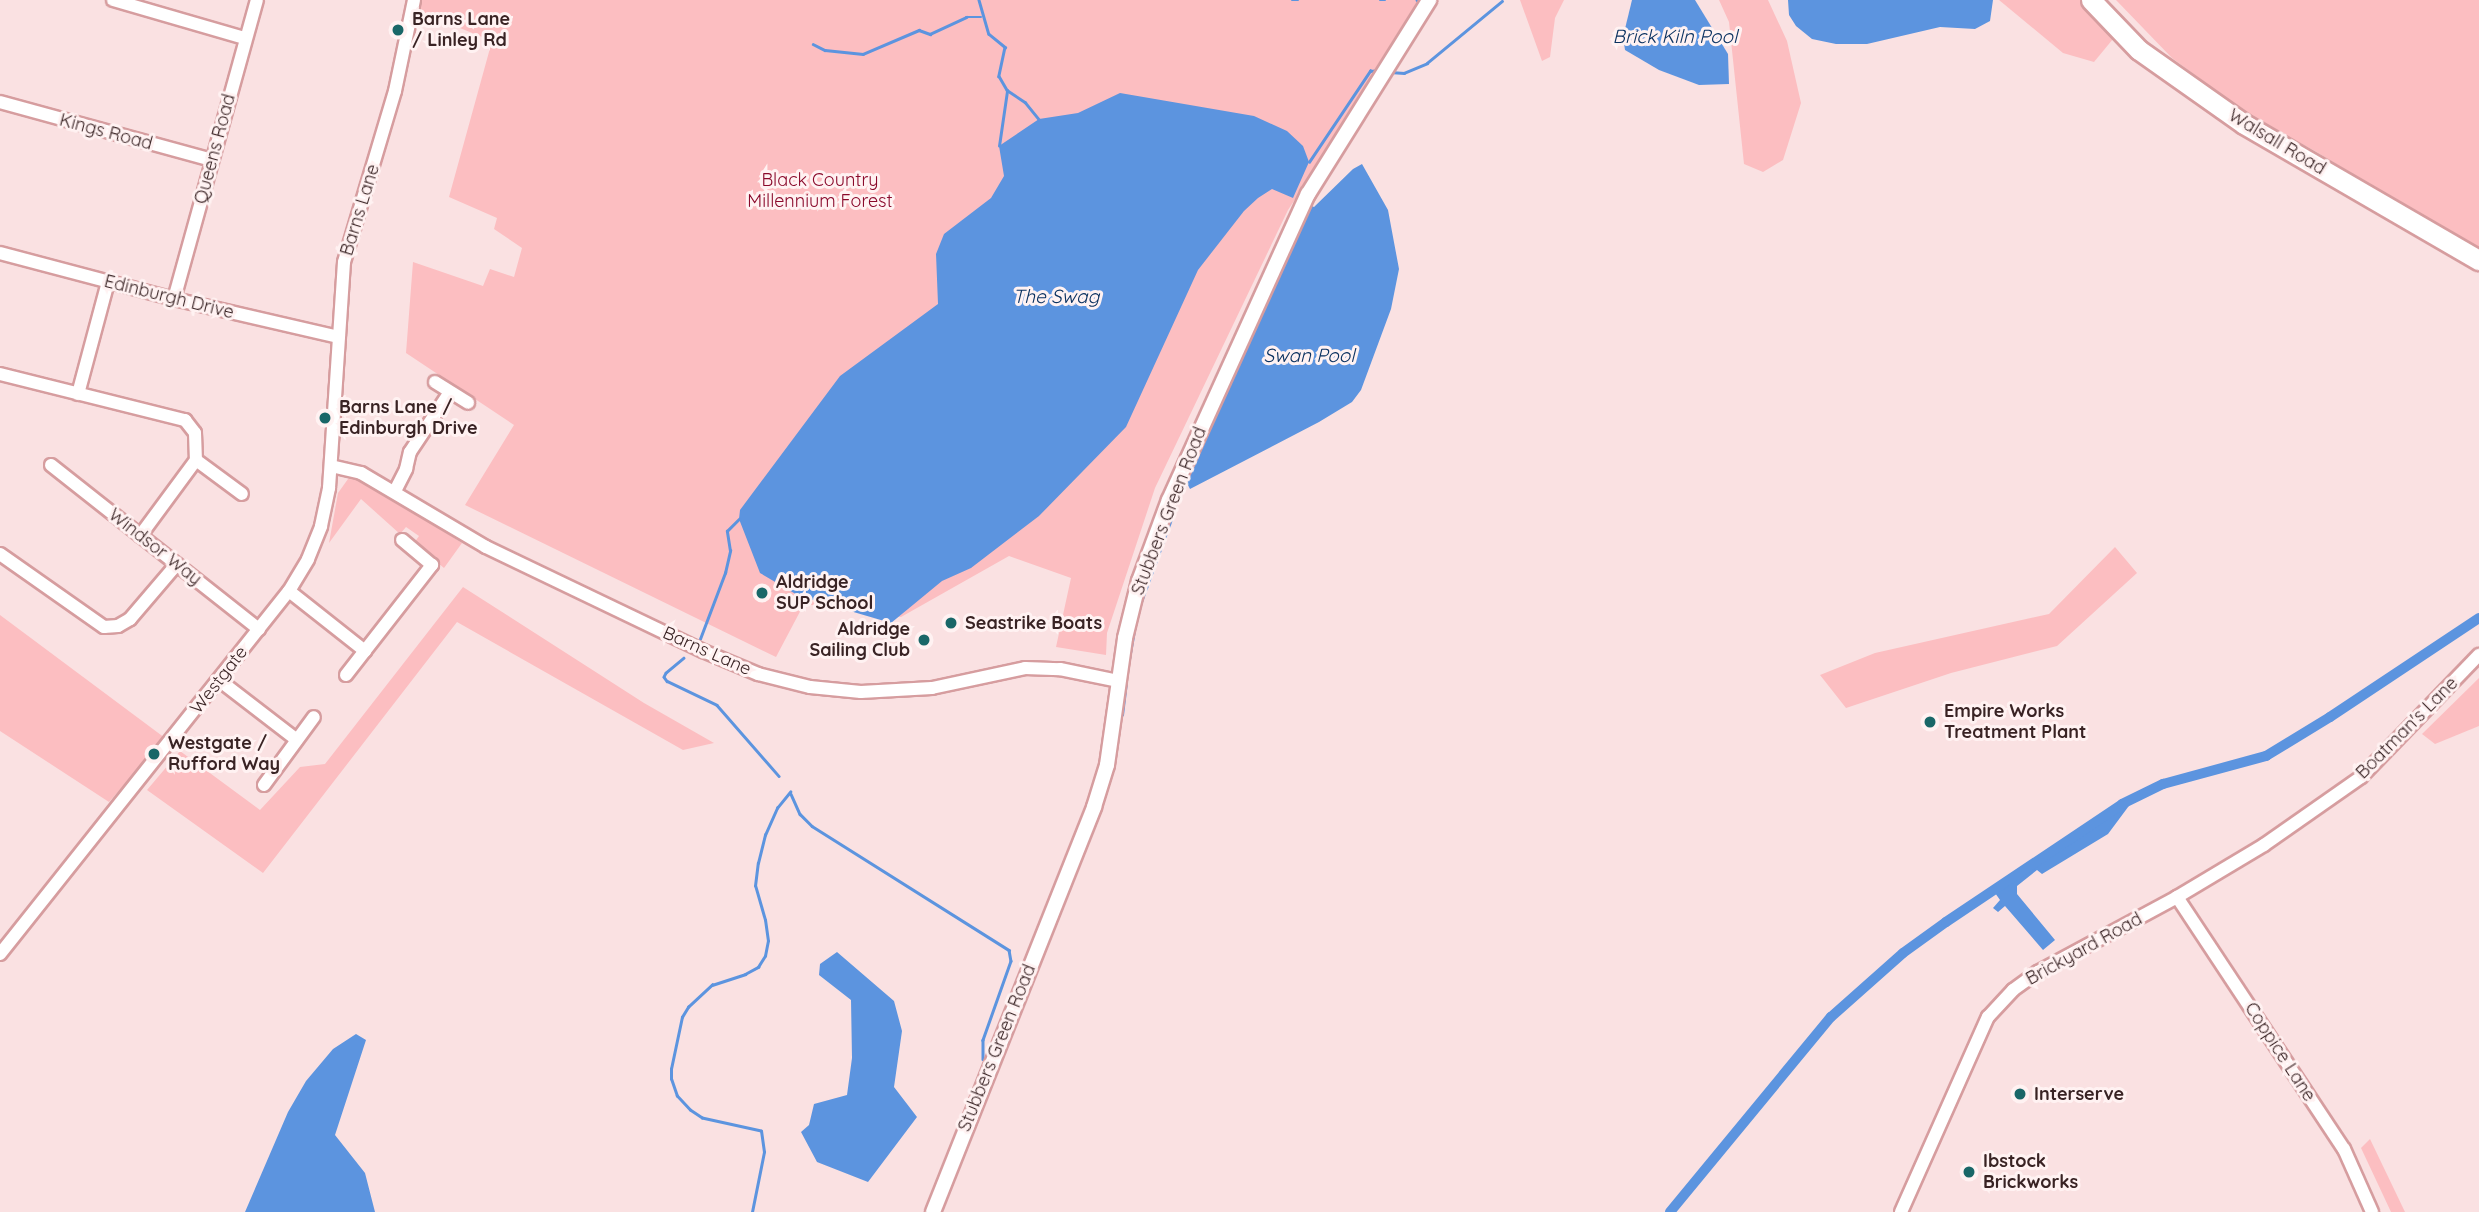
<!DOCTYPE html>
<style>
body{margin:0}
#map{position:relative;width:2479px;height:1212px;overflow:hidden;background:#fae1e2;font-family:Quicksand,sans-serif}
div>[style]{position:absolute}
[style*='--x']{left:calc(var(--x)*1px);top:calc(var(--y)*1px);width:calc(var(--w)*1px);rotate:calc(var(--a)*1deg)}
.green>*{inset:0;background:#fcbec1}
.water>*{inset:0;background:#5c94df}
.stream>*{height:2.5px;margin:-1.25px;padding:0 1.25px;transform-origin:1.25px;border-radius:1.25px;background:#5c94df}
.canal>*{height:10px;margin:-5px;padding:0 5px;transform-origin:5px;border-radius:5px;background:#5c94df}
.roads{filter:drop-shadow(2px 0 #d69d9f) drop-shadow(-2px 0 #d69d9f) drop-shadow(0 2px #d69d9f) drop-shadow(0 -2px #d69d9f)}
.minor>*{height:12px;margin:-6px;padding:0 6px;transform-origin:6px;border-radius:6px;background:#fff}
.tertiary>*{height:14px;margin:-7px;padding:0 7px;transform-origin:7px;border-radius:7px;background:#fff}
.trunk>*{height:19px;margin:-9.5px;padding:0 9.5px;transform-origin:9.5px;border-radius:9.5px;background:#fff}
.dots>*{width:19px;height:19px;translate:-50% -50%;box-sizing:border-box;border:4px solid #fff2f2;border-radius:50%}
span{translate:-50% -50%;white-space:nowrap;text-align:center;line-height:1.15;-webkit-text-stroke:6px #fff2f2;paint-order:stroke}
.poi-label{font-size:18px;color:#392324;font-weight:700}
.left{translate:0 -50%;text-align:left}
.right{translate:-100% -50%;text-align:right}
.street-label{font-size:18px;color:#392324}
.park-label{font-size:18px;color:#8a092b}
.water-label{font-size:19px;color:#0a3160;font-style:italic}
</style>
<div id="map">
<div class="green">
<div style="clip-path:polygon(420px 0,1418px 0,1377px 75px,1288px 210px,1155px 488px,1107px 633px,1106px 655px,1056px 647px,1071px 578px,1009px 556px,901px 617px,804px 604px,776px 657px,465px 505px,514px 425px,406px 353px,413px 262px,483px 286px,490px 269px,514px 277px,522px 248px,494px 229px,497px 218px,449px 197px,492px 41px,418px 11px)"></div>
<div style="clip-path:polygon(1520px 0,1564px 0,1555px 18px,1550px 57px,1542px 61px)"></div>
<div style="clip-path:polygon(1719px 0,1768px 0,1787px 41px,1801px 103px,1783px 160px,1763px 172px,1744px 164px,1729px 22px)"></div>
<div style="clip-path:polygon(1999px 0,2080px 0,2113px 39px,2094px 62px,2063px 53px)"></div>
<div style="clip-path:polygon(2116px 0,2479px 0,2479px 251px,2315px 151px,2249px 115px,2172px 58px)"></div>
<div style="clip-path:polygon(348px 479px,363px 480px,462px 543px,444px 568px,414px 543px,419px 536px,406px 527px,400px 534px,361px 499px,329px 543px,338px 493px)"></div>
<div style="clip-path:polygon(2115px 547px,2137px 573px,2057px 646px,1951px 673px,1846px 708px,1820px 675px,1875px 653px,2049px 614px)"></div>
<div style="clip-path:polygon(463px 587px,644px 703px,714px 743px,683px 750px,457px 622px,263px 873px,147px 790px,180px 751px,260px 810px,300px 767px,325px 764px)"></div>
<div style="clip-path:polygon(0 615px,165px 738px,109px 802px,0 731px)"></div>
<div style="clip-path:polygon(2479px 678px,2479px 726px,2435px 744px,2422px 734px)"></div>
<div style="clip-path:polygon(2370px 1139px,2405px 1212px,2391px 1212px,2361px 1148px)"></div>
</div>
<div class="water">
<div style="clip-path:polygon(1632px 0,1695px 0,1728px 54px,1729px 84px,1699px 85px,1659px 70px,1625px 50px,1623px 37px)"></div>
<div style="clip-path:polygon(1788px 0,1993px 0,1990px 21px,1975px 29px,1940px 27px,1867px 44px,1836px 44px,1812px 39px,1796px 26px,1789px 15px)"></div>
<div style="clip-path:polygon(1120px 93px,1254px 116px,1287px 131px,1303px 146px,1309px 162px,1293px 198px,1272px 189px,1258px 198px,1244px 211px,1198px 270px,1126px 427px,1039px 516px,971px 568px,942px 581px,891px 623px,799px 596px,760px 573px,739px 519px,740px 510px,840px 376px,938px 304px,936px 254px,944px 234px,991px 198px,1004px 176px,999px 146px,1039px 119px,1078px 113px)"></div>
<div style="clip-path:polygon(1362px 164px,1388px 210px,1399px 269px,1391px 309px,1361px 390px,1352px 402px,1319px 422px,1190px 489px,1185px 479px,1300px 231px,1308px 204px,1314px 207px,1353px 169px)"></div>
<div style="clip-path:polygon(2137px 795px,2108px 834px,2042px 874px,2037px 870px,2017px 886px,2017px 894px,2055px 940px,2043px 950px,2005px 906px,1998px 912px,1993px 908px,2000px 900px,1993px 890px)"></div>
<div style="clip-path:polygon(837px 952px,894px 1001px,902px 1031px,894px 1087px,917px 1117px,868px 1182px,817px 1162px,801px 1132px,809px 1125px,814px 1104px,847px 1095px,852px 1058px,851px 1000px,819px 975px,820px 964px)"></div>
<div style="clip-path:polygon(356px 1034px,366px 1040px,335px 1135px,365px 1173px,375px 1212px,245px 1212px,288px 1112px,306px 1081px,333px 1049px)"></div>
</div>
<div class="stream">
<div style="--x:979;--y:0;--w:35;--a:74"></div>
<div style="--x:989;--y:34;--w:21;--a:39"></div>
<div style="--x:1005;--y:47;--w:30;--a:102"></div>
<div style="--x:999;--y:76;--w:16;--a:60"></div>
<div style="--x:1007;--y:90;--w:22;--a:34"></div>
<div style="--x:1025;--y:102;--w:22;--a:51"></div>
<div style="--x:1292;--y:0;--w:6;--a:0"></div>
<div style="--x:1380;--y:0;--w:5;--a:0"></div>
<div style="--x:1417;--y:0;--w:1;--a:45"></div>
<div style="--x:813;--y:44;--w:13;--a:27"></div>
<div style="--x:825;--y:50;--w:38;--a:6"></div>
<div style="--x:863;--y:54;--w:61;--a:-23.2"></div>
<div style="--x:919;--y:30;--w:12;--a:20"></div>
<div style="--x:930;--y:34;--w:40;--a:-25"></div>
<div style="--x:966;--y:17;--w:15;--a:0"></div>
<div style="--x:1390;--y:72;--w:14;--a:4"></div>
<div style="--x:1404;--y:73;--w:25;--a:-23"></div>
<div style="--x:1427;--y:63;--w:97;--a:-39.6"></div>
<div style="--x:999;--y:146;--w:56;--a:-81.7"></div>
<div style="--x:1309;--y:162;--w:110;--a:-56.2"></div>
<div style="--x:1370;--y:71;--w:10;--a:-6"></div>
<div style="--x:1180;--y:494;--w:13;--a:-61"></div>
<div style="--x:1141;--y:602;--w:97;--a:-70.1"></div>
<div style="--x:700;--y:639;--w:71;--a:-69.3"></div>
<div style="--x:725;--y:573;--w:23;--a:-77"></div>
<div style="--x:730;--y:551;--w:20;--a:-99"></div>
<div style="--x:727;--y:531;--w:17;--a:-45"></div>
<div style="--x:684;--y:658;--w:23;--a:140"></div>
<div style="--x:666;--y:673;--w:4;--a:117"></div>
<div style="--x:664;--y:677;--w:5;--a:53"></div>
<div style="--x:667;--y:681;--w:55;--a:25.6"></div>
<div style="--x:717;--y:705;--w:94;--a:48.9"></div>
<div style="--x:1129;--y:659;--w:35;--a:-80"></div>
<div style="--x:1122;--y:715;--w:32;--a:-83"></div>
<div style="--x:791;--y:794;--w:22;--a:66"></div>
<div style="--x:800;--y:814;--w:17;--a:45"></div>
<div style="--x:812;--y:826;--w:233;--a:32.2"></div>
<div style="--x:1009;--y:950;--w:11;--a:80"></div>
<div style="--x:1011;--y:961;--w:84;--a:109.5"></div>
<div style="--x:983;--y:1040;--w:19;--a:90"></div>
<div style="--x:752;--y:1212;--w:61;--a:-78.7"></div>
<div style="--x:764;--y:1152;--w:21;--a:-98"></div>
<div style="--x:761;--y:1131;--w:60;--a:-167.6"></div>
<div style="--x:702;--y:1118;--w:14;--a:-146"></div>
<div style="--x:690;--y:1110;--w:19;--a:-133"></div>
<div style="--x:677;--y:1096;--w:18;--a:-109"></div>
<div style="--x:671;--y:1079;--w:10;--a:-90"></div>
<div style="--x:671;--y:1069;--w:53;--a:-78.1"></div>
<div style="--x:682;--y:1017;--w:12;--a:-59"></div>
<div style="--x:688;--y:1007;--w:33;--a:-43"></div>
<div style="--x:712;--y:985;--w:35;--a:-18"></div>
<div style="--x:745;--y:974;--w:15;--a:-28"></div>
<div style="--x:758;--y:967;--w:13;--a:-58"></div>
<div style="--x:765;--y:956;--w:15;--a:-79"></div>
<div style="--x:768;--y:941;--w:21;--a:-98"></div>
<div style="--x:765;--y:920;--w:35;--a:-106"></div>
<div style="--x:755;--y:886;--w:23;--a:-83"></div>
<div style="--x:758;--y:863;--w:29;--a:-76"></div>
<div style="--x:765;--y:835;--w:30;--a:-66"></div>
<div style="--x:777;--y:808;--w:21;--a:-51"></div>
</div>
<div class="canal">
<div style="--x:1670;--y:1212;--w:253;--a:-50.5"></div>
<div style="--x:1831;--y:1017;--w:96;--a:-41.6"></div>
<div style="--x:1903;--y:953;--w:53;--a:-35.8"></div>
<div style="--x:1946;--y:922;--w:212;--a:-33.8"></div>
<div style="--x:2122;--y:804;--w:46;--a:-26"></div>
<div style="--x:2163;--y:784;--w:107;--a:-15.2"></div>
<div style="--x:2266;--y:756;--w:75;--a:-31.4"></div>
<div style="--x:2330;--y:717;--w:179;--a:-33.6"></div>
</div>
<div class="roads">
<div class="minor">
<div style="--x:113;--y:0;--w:137;--a:16.1"></div>
<div style="--x:0;--y:102;--w:220;--a:15.3"></div>
<div style="--x:0;--y:253;--w:180;--a:14.8"></div>
<div style="--x:174;--y:299;--w:169;--a:13"></div>
<div style="--x:174;--y:299;--w:310;--a:-74.5"></div>
<div style="--x:0;--y:374;--w:191;--a:14"></div>
<div style="--x:185;--y:420;--w:16;--a:52"></div>
<div style="--x:195;--y:433;--w:27;--a:88"></div>
<div style="--x:196;--y:460;--w:94;--a:126.4"></div>
<div style="--x:435;--y:382;--w:39;--a:32"></div>
<div style="--x:78;--y:394;--w:116;--a:-75"></div>
<div style="--x:196;--y:460;--w:57;--a:36.5"></div>
<div style="--x:51;--y:465;--w:265;--a:38.3"></div>
<div style="--x:331;--y:466;--w:31;--a:13"></div>
<div style="--x:361;--y:473;--w:145;--a:30.6"></div>
<div style="--x:486;--y:547;--w:241;--a:25.6"></div>
<div style="--x:703;--y:651;--w:60;--a:22.7"></div>
<div style="--x:758;--y:674;--w:54;--a:14"></div>
<div style="--x:810;--y:687;--w:51;--a:5.6"></div>
<div style="--x:861;--y:692;--w:71;--a:-3.2"></div>
<div style="--x:932;--y:688;--w:95;--a:-12.1"></div>
<div style="--x:1025;--y:668;--w:35;--a:2"></div>
<div style="--x:1060;--y:669;--w:59;--a:11.7"></div>
<div style="--x:395;--y:491;--w:25;--a:-63"></div>
<div style="--x:406;--y:469;--w:17;--a:-77"></div>
<div style="--x:410;--y:452;--w:72;--a:-56.3"></div>
<div style="--x:0;--y:554;--w:127;--a:35.1"></div>
<div style="--x:104;--y:627;--w:14;--a:-4"></div>
<div style="--x:118;--y:626;--w:14;--a:-30"></div>
<div style="--x:130;--y:619;--w:72;--a:-49.5"></div>
<div style="--x:289;--y:591;--w:97;--a:38.3"></div>
<div style="--x:346;--y:675;--w:140;--a:-52"></div>
<div style="--x:432;--y:565;--w:39;--a:-140"></div>
<div style="--x:219;--y:680;--w:98;--a:37.6"></div>
<div style="--x:264;--y:785;--w:84;--a:-53.7"></div>
<div style="--x:2177;--y:897;--w:302;--a:56.5"></div>
<div style="--x:2344;--y:1149;--w:69;--a:66"></div>
<div style="--x:0;--y:954;--w:464;--a:-51.5"></div>
<div style="--x:289;--y:591;--w:37;--a:-59"></div>
<div style="--x:308;--y:559;--w:35;--a:-68"></div>
<div style="--x:321;--y:526;--w:39;--a:-78"></div>
<div style="--x:329;--y:488;--w:226;--a:-86.2"></div>
<div style="--x:344;--y:262;--w:178;--a:-73.4"></div>
<div style="--x:395;--y:91;--w:93;--a:-78.2"></div>
<div style="--x:1901;--y:1212;--w:214;--a:-66"></div>
<div style="--x:1988;--y:1017;--w:37;--a:-47"></div>
<div style="--x:2013;--y:990;--w:31;--a:-36"></div>
<div style="--x:2038;--y:972;--w:158;--a:-28.3"></div>
<div style="--x:2177;--y:897;--w:101;--a:-30.9"></div>
<div style="--x:2264;--y:845;--w:118;--a:-35"></div>
<div style="--x:2361;--y:777;--w:170;--a:-46"></div>
</div>
<div class="tertiary">
<div style="--x:933;--y:1212;--w:436;--a:-68.3"></div>
<div style="--x:1094;--y:807;--w:44;--a:-72.8"></div>
<div style="--x:1107;--y:765;--w:128;--a:-81.9"></div>
<div style="--x:1125;--y:638;--w:59;--a:-76.2"></div>
<div style="--x:1139;--y:581;--w:86;--a:-69.7"></div>
<div style="--x:1169;--y:500;--w:336;--a:-65.6"></div>
<div style="--x:1308;--y:194;--w:229;--a:-58"></div>
</div>
<div class="trunk">
<div style="--x:2091;--y:0;--w:69;--a:46.2"></div>
<div style="--x:2139;--y:50;--w:128;--a:35.2"></div>
<div style="--x:2244;--y:124;--w:272;--a:30.1"></div>
</div>
</div>
<div class="dots">
<div style="left:398px;top:30px;background:#196768"></div>
<div style="left:325px;top:418px;background:#196768"></div>
<div style="left:762px;top:593px;background:#196768"></div>
<div style="left:951px;top:623px;background:#196768"></div>
<div style="left:924px;top:640px;background:#196768"></div>
<div style="left:1930px;top:722px;background:#196768"></div>
<div style="left:154px;top:754px;background:#196768"></div>
<div style="left:2020px;top:1094px;background:#196768"></div>
<div style="left:1969px;top:1172px;background:#196768"></div>
</div>
<div class="poi-label">
<span class="left" style="left:412px;top:30px">Barns Lane<br>/ Linley Rd</span>
<span class="left" style="left:339px;top:418px">Barns Lane /<br>Edinburgh Drive</span>
<span class="left" style="left:776px;top:593px">Aldridge<br>SUP School</span>
<span class="left" style="left:965px;top:623px">Seastrike Boats</span>
<span class="right" style="left:910px;top:640px">Aldridge<br>Sailing Club</span>
<span class="left" style="left:1944px;top:722px">Empire Works<br>Treatment Plant</span>
<span class="left" style="left:168px;top:754px">Westgate /<br>Rufford Way</span>
<span class="left" style="left:2034px;top:1094px">Interserve</span>
<span class="left" style="left:1983px;top:1172px">Ibstock<br>Brickworks</span>
</div>
<div class="street-label">
<span style="left:106px;top:132px;rotate:15deg">Kings Road</span>
<span style="left:2277px;top:142px;rotate:31deg">Walsall Road</span>
<span style="left:215px;top:149px;rotate:-75deg">Queens Road</span>
<span style="left:360px;top:210px;rotate:-73deg">Barns Lane</span>
<span style="left:169px;top:297px;rotate:14deg">Edinburgh Drive</span>
<span style="left:1169px;top:511px;rotate:-69deg">Stubbers Green Road</span>
<span style="left:155px;top:547px;rotate:38deg">Windsor Way</span>
<span style="left:707px;top:651px;rotate:24deg">Barns Lane</span>
<span style="left:219px;top:680px;rotate:-52deg">Westgate</span>
<span style="left:2407px;top:728px;rotate:-45deg">Boatman's Lane</span>
<span style="left:2084px;top:949px;rotate:-29deg">Brickyard Road</span>
<span style="left:997px;top:1048px;rotate:-68deg">Stubbers Green Road</span>
<span style="left:2280px;top:1052px;rotate:57deg">Coppice Lane</span>
</div>
<div class="park-label">
<span style="left:820px;top:191px">Black Country<br>Millennium Forest</span>
</div>
<div class="water-label">
<span style="left:1675px;top:37px">Brick Kiln Pool</span>
<span style="left:1056px;top:297px">The Swag</span>
<span style="left:1309px;top:356px">Swan Pool</span>
</div>
</div>
